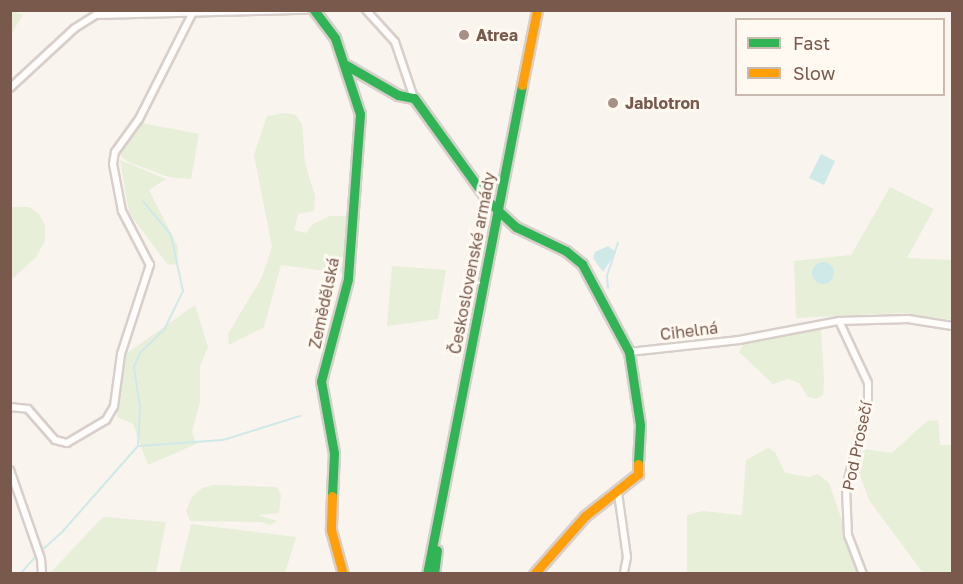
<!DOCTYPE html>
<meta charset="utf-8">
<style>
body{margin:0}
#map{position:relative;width:963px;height:584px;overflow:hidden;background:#f9f4ee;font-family:"Golos Text",sans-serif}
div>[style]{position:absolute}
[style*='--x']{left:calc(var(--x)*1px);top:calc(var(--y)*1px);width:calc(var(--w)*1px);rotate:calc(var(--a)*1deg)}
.green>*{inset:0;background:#e7efd9}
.water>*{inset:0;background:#cfe9e9}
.round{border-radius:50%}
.stream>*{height:2px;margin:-1px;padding:0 1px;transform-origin:1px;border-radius:1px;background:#cfe9e9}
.roads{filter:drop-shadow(2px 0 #d8cfca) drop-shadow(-2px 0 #d8cfca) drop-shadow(0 2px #d8cfca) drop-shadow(0 -2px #d8cfca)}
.street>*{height:6px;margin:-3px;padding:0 3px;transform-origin:3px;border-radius:3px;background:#fefdfc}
.fast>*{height:9px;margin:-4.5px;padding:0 4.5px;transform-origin:4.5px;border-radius:4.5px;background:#30b455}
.slow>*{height:9px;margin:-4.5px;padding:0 4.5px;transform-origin:4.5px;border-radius:4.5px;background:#ff9f0a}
.dots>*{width:16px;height:16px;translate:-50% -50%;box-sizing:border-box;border:3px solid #fff9f1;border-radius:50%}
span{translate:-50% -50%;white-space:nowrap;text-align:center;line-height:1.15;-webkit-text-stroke:6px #fff9f1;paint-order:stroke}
.poi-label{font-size:16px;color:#79594c;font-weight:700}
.left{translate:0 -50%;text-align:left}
.street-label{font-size:16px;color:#79594c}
.frame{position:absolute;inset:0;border:12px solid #79594c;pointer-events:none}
.legend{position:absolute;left:735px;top:18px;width:210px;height:78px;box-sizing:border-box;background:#fff9f1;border:2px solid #c9b9af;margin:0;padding:8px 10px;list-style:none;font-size:18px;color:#79594c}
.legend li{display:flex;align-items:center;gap:12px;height:30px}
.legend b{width:30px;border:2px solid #c9b9af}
</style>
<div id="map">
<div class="green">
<div style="clip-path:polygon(11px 11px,23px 15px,11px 34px,10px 11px)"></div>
<div style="clip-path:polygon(285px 113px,296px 115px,302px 124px,305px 163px,315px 196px,314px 211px,298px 214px,294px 230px,306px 233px,313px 224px,330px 216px,348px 216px,342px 273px,281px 265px,264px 327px,229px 345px,228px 334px,262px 277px,272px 247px,254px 155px,267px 116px)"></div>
<div style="clip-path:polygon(142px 123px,199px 134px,191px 179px,169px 177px,128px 162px,118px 153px)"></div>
<div style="clip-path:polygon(120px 160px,166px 179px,149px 190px,178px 247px,177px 264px,169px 265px,165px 261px,129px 213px)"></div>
<div style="clip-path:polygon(890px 187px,934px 209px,907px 258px,952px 260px,952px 320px,902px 313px,796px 318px,794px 261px,851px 255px)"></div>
<div style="clip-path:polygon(11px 207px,29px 207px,39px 214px,45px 225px,45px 241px,36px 257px,11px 280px)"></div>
<div style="clip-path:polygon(392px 266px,446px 270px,438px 319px,387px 326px)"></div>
<div style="clip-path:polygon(195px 305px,208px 347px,200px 366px,200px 402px,192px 432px,196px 444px,148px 465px,133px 424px,117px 417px,123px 356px)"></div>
<div style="clip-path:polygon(794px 330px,821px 330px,824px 380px,823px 395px,816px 399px,808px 397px,799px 383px,788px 379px,773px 384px,739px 352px,745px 341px)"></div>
<div style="clip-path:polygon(938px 420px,940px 445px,952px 445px,952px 573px,923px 573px,869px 500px,856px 465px,865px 449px,892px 453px,927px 421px)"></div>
<div style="clip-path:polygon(768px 448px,775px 452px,785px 473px,809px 477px,818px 474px,829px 483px,860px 573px,687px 573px,687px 515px,703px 511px,742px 515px,746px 460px)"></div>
<div style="clip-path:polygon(214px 485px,277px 487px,281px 495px,279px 513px,258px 515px,277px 521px,270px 525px,261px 522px,190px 521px,186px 511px,192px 497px,202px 488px)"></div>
<div style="clip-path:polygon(103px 517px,166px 522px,156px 573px,50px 573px)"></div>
<div style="clip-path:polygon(191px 524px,296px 537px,285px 573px,179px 573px)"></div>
</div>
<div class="water">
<div style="clip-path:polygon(821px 154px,835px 161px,824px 185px,809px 178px)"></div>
<div style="clip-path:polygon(608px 246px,616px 252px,603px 272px,593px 258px,595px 252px)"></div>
<div class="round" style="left:812px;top:262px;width:22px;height:22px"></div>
</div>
<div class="stream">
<div style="--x:608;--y:288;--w:12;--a:-95"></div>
<div style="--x:607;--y:276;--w:35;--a:-72"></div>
<div style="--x:139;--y:446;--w:84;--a:-4.1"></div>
<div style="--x:223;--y:440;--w:81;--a:-17.3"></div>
<div style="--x:41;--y:551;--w:30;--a:-42"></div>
<div style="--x:63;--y:531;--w:113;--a:-48.6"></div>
<div style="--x:138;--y:446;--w:38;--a:-87"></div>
<div style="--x:140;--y:408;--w:41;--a:-98.3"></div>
<div style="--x:134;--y:367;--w:15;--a:-67"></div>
<div style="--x:140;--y:353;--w:33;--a:-44"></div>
<div style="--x:164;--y:330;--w:43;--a:-64"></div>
<div style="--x:183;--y:291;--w:57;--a:-102.1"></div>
<div style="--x:171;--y:235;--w:44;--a:-129.5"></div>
<div style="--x:20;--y:574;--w:24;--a:-48"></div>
</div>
<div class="roads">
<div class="street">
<div style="--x:366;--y:10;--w:43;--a:47.8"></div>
<div style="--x:395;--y:42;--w:59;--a:71.3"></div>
<div style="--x:10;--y:88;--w:88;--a:-42.7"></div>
<div style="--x:75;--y:28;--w:25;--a:-32"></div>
<div style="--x:96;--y:15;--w:210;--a:-1.4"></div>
<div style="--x:839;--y:321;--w:68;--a:64.9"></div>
<div style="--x:868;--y:383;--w:17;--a:90"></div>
<div style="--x:868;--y:400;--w:91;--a:104"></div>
<div style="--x:846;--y:488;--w:47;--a:87.6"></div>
<div style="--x:848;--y:535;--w:42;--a:69"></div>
<div style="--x:629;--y:352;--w:111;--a:-6.2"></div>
<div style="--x:739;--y:340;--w:102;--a:-10.8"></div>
<div style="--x:839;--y:321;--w:69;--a:-1.7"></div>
<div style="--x:908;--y:319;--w:45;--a:9"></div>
<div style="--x:10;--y:407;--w:18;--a:6"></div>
<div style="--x:28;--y:409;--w:41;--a:48.9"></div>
<div style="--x:55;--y:440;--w:12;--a:14"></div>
<div style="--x:67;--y:443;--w:45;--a:-30.5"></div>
<div style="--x:106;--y:420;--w:16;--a:-60"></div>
<div style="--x:114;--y:406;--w:52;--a:-82.3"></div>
<div style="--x:121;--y:354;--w:94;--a:-72"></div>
<div style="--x:150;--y:265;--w:61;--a:-117.4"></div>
<div style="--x:122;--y:211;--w:48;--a:-100.8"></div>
<div style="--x:113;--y:164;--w:12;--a:-81"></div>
<div style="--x:115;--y:152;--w:41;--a:-54"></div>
<div style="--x:139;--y:119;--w:122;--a:-63.2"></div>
<div style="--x:10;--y:470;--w:94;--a:70.8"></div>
<div style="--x:41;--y:559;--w:15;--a:86"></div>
<div style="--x:618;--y:493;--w:65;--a:82"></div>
<div style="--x:627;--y:557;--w:15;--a:101"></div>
</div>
<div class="fast">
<div style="--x:314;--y:10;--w:35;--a:53"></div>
<div style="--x:335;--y:38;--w:80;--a:71.8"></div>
<div style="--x:360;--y:114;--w:165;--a:94.2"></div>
<div style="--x:348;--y:279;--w:106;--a:104.8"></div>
<div style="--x:321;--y:381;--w:73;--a:79.8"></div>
<div style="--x:334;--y:453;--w:43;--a:92.7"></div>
<div style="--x:346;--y:65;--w:60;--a:30"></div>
<div style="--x:398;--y:95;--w:16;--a:11"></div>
<div style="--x:414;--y:98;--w:128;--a:54.2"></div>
<div style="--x:489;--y:202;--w:37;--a:43"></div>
<div style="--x:516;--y:227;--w:55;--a:25.6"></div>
<div style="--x:566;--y:251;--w:21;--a:39"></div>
<div style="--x:582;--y:264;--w:100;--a:61.9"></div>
<div style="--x:629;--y:352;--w:74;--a:81.4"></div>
<div style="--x:640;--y:425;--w:39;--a:93"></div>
<div style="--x:427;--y:574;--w:498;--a:-79"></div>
<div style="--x:434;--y:574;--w:24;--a:-83"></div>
</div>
<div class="slow">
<div style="--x:522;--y:85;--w:76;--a:-78.7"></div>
<div style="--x:332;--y:496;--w:34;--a:92"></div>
<div style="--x:331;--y:530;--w:46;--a:74.7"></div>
<div style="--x:534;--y:574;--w:77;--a:-48.7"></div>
<div style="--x:585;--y:516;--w:68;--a:-38.4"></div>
<div style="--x:638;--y:474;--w:10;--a:-90"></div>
</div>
</div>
<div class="dots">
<div style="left:464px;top:35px;background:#a68f85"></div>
<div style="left:613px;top:103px;background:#a68f85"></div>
</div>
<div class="poi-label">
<span class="left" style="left:476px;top:35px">Atrea</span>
<span class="left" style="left:625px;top:103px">Jablotron</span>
</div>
<div class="street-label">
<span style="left:472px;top:263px;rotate:-79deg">Československé armády</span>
<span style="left:324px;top:303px;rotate:-78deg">Zemědělská</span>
<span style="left:689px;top:331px;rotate:-7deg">Cihelná</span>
<span style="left:857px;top:446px;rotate:-78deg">Pod Prosečí</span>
</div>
<div class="frame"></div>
<ul class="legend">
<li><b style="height:8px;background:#30b455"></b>Fast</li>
<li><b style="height:8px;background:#ff9f0a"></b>Slow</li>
</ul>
</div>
